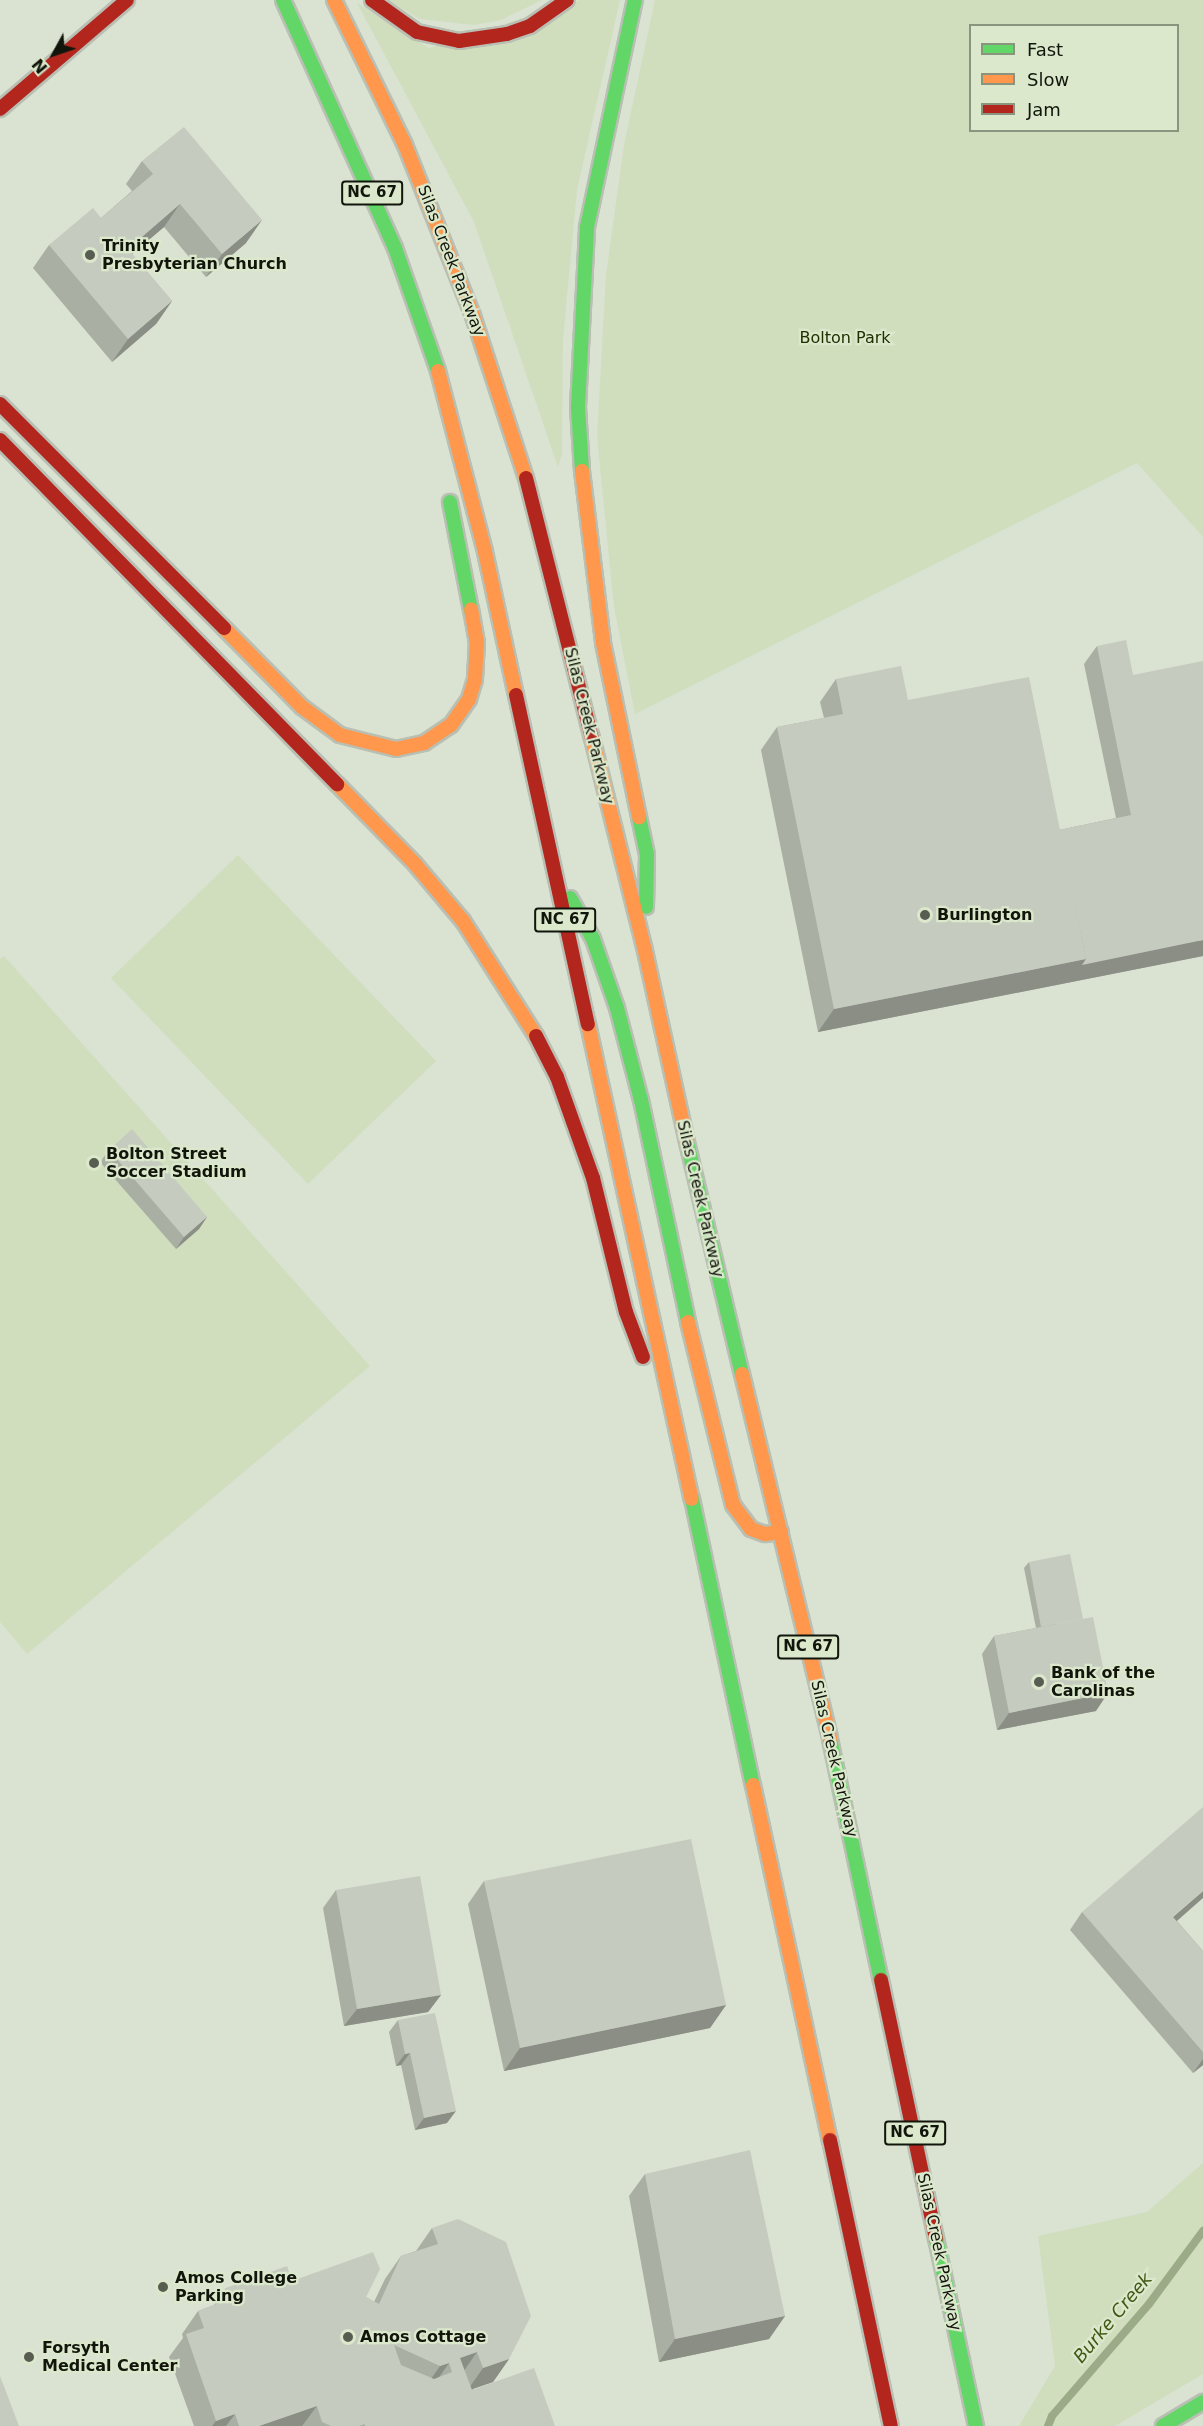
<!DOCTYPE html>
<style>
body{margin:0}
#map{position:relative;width:1203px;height:2426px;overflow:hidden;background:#dae2d2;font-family:"DejaVu Sans",sans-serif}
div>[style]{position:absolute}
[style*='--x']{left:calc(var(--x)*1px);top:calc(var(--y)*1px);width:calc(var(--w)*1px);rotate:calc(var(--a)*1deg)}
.green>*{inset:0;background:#d0debe}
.stream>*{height:8px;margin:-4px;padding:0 4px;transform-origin:4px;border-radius:4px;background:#9cab87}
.roads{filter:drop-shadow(2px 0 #b9bfb3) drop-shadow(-2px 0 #b9bfb3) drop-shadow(0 2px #b9bfb3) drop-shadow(0 -2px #b9bfb3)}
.fast>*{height:14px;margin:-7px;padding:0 7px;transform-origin:7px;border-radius:7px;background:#63d668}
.slow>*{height:14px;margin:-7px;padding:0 7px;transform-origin:7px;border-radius:7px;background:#ff974d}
.jam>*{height:14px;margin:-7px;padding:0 7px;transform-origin:7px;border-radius:7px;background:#b3261e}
.wall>*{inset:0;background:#a9afa3}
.shaded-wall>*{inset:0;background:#8a8e85}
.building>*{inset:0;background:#c5cbbe}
.dots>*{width:16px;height:16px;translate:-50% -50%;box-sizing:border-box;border:3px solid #dbe8cc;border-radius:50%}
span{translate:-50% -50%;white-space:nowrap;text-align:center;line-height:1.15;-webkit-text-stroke:4.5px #dbe8cc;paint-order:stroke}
.shield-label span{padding:2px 4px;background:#dbe8cc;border:2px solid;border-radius:4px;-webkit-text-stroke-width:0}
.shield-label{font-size:15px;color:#11150b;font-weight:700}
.poi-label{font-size:16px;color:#11150b;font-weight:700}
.left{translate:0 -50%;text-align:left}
.street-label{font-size:16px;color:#11150b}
.park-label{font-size:16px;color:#203100}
.water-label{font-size:18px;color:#415814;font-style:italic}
.legend{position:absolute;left:969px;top:24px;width:210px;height:108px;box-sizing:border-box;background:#dbe8cc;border:2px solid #8a947f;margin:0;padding:8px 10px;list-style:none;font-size:18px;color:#11150b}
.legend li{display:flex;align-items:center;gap:12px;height:30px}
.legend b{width:30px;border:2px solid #8a947f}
.north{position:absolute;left:24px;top:24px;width:60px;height:60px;-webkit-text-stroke:4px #dbe8cc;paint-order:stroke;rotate:230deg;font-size:16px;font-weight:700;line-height:24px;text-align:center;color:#11150b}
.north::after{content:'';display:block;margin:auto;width:21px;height:27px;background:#11150b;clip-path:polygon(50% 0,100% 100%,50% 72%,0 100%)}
</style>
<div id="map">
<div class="green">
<div style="clip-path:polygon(387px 0,542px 0,501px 20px,474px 25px,420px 19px)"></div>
<div style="clip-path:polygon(580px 0,620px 0,577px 190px,563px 339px,562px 454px,558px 467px,474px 222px,357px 3px,429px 48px)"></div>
<div style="clip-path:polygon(evenodd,655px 0,1203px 0,1203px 537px,1137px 463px,635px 714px,614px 607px,597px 437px,606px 275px,624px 145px,655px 0,970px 26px,1178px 26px,1178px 130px,970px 130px,970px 26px)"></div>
<div style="clip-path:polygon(238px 855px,436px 1061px,308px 1184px,111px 978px)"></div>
<div style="clip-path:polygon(4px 956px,370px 1366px,27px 1654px,0 1622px,0 959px)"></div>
<div style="clip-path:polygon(1203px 2163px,1203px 2374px,1115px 2426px,1019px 2426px,1055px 2366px,1038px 2236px,1147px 2212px)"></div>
</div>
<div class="stream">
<div style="--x:1048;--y:2426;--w:11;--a:-68"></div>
<div style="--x:1052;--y:2416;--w:148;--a:-49.1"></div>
<div style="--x:1149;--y:2304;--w:91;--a:-53.5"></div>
</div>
<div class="roads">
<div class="fast">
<div style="--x:283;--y:0;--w:272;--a:65.7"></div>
<div style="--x:395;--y:248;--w:130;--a:70.7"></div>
<div style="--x:582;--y:471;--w:64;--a:-93.6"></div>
<div style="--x:578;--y:407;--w:180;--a:-87.1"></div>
<div style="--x:587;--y:227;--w:232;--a:-78.1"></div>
<div style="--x:450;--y:502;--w:110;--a:79"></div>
<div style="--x:639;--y:817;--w:39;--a:78"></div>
<div style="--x:647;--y:855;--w:52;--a:91.1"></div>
<div style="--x:570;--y:898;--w:47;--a:60.7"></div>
<div style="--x:593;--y:939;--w:73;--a:70.8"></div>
<div style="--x:617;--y:1008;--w:95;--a:75.4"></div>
<div style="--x:641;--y:1100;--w:227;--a:78"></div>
<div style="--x:687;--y:1142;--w:238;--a:76.7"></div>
<div style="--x:692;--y:1499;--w:292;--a:78"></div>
<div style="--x:830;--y:1739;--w:246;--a:78.1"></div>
<div style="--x:936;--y:2238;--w:192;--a:78"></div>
<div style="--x:1163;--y:2426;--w:47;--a:-31"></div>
</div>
<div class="slow">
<div style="--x:334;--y:0;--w:161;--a:63.9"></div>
<div style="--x:405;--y:145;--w:184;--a:68.3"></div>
<div style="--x:473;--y:316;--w:170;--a:71.9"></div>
<div style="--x:438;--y:371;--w:187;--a:75.4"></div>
<div style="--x:485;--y:552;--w:146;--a:77.8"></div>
<div style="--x:582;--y:471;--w:173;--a:83"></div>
<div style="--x:603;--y:643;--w:178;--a:78.3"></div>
<div style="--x:224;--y:628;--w:111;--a:45.4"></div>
<div style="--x:302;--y:707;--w:47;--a:36.4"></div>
<div style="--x:340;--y:735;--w:58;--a:14"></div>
<div style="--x:396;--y:749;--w:29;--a:-12"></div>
<div style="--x:424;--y:743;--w:32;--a:-34"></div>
<div style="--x:451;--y:725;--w:32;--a:-55"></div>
<div style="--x:469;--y:699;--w:21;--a:-73"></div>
<div style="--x:475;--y:679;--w:36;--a:-87"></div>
<div style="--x:477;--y:643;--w:34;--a:-100"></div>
<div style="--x:592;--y:738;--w:219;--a:76"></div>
<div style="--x:645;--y:951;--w:196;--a:77.6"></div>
<div style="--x:337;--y:784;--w:112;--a:45.7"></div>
<div style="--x:415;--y:864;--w:75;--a:49.9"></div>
<div style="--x:463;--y:921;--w:136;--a:57.6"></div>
<div style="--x:588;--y:1024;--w:486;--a:77.7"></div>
<div style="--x:688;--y:1322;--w:188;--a:76.2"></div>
<div style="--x:733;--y:1505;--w:30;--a:53"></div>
<div style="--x:751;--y:1529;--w:15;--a:20"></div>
<div style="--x:765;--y:1534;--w:16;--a:-7"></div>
<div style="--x:742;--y:1374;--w:375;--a:76.4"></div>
<div style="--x:753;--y:1785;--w:363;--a:77.8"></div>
</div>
<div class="jam">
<div style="--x:372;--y:0;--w:55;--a:35.4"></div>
<div style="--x:417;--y:32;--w:43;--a:12.1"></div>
<div style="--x:459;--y:41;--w:49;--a:-8.3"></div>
<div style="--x:507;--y:34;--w:24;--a:-19"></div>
<div style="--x:530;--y:26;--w:45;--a:-35.1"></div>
<div style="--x:0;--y:109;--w:167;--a:-40.6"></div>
<div style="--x:0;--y:404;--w:317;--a:45"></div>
<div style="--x:0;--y:440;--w:482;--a:45.6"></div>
<div style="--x:526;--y:478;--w:268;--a:75.8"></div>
<div style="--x:516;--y:695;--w:337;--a:77.7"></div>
<div style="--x:536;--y:1036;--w:46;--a:62.9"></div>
<div style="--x:557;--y:1077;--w:107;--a:70.4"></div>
<div style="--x:593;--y:1178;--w:138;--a:76.2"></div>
<div style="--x:626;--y:1312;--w:48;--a:69.3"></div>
<div style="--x:881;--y:1980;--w:264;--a:78"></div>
<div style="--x:830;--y:2140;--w:292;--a:78"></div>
</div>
</div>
<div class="wall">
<div style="clip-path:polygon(142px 161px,246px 243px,206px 277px,164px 227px,132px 254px,172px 301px,156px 324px,112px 362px,33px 268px,49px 245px,101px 218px,132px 191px,126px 184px)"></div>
<div style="clip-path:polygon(1097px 646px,1133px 675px,1203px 956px,818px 1032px,761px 750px,777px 727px,824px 718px,820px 702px,836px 679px,908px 700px,1059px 830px,1116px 818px,1084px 664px)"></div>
<div style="clip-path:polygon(109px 1150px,207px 1217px,199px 1229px,176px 1249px,100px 1162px)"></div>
<div style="clip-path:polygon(1029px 1562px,1096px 1711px,997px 1730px,982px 1654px,994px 1636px,1036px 1628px,1024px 1568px)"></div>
<div style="clip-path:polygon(484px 1881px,726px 2005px,710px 2028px,504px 2071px,468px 1904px)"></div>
<div style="clip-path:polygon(336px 1890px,441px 1995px,428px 2012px,344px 2026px,323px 1908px)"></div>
<div style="clip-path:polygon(1082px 1912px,1177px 1921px,1203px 1951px,1203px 2065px,1193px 2073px,1070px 1930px)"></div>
<div style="clip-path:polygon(398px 2020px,447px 2123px,415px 2130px,401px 2065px,396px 2066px,389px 2032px)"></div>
<div style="clip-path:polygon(645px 2174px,785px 2316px,769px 2339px,659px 2362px,629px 2196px)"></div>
<div style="clip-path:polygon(432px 2228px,509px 2359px,493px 2382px,472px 2389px,555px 2426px,194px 2426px,169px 2357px,183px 2338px,182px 2334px,198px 2311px,214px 2305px,226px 2288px,292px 2281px,366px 2297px,374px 2302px,385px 2279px,401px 2256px,416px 2251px)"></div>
</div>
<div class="shaded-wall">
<div style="clip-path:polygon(180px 204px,164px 227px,112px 271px,128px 249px)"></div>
<div style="clip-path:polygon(262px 220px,246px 243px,206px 277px,222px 254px)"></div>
<div style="clip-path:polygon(172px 301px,156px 324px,112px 362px,128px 339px)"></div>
<div style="clip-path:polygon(1203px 940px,1203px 956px,818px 1032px,834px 1009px,1086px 959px)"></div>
<div style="clip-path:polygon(207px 1217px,199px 1229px,176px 1249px,184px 1237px)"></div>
<div style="clip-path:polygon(1108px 1693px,1096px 1711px,997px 1730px,1009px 1713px)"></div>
<div style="clip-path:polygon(1203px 1891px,1203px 1898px,1161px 1935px,1173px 1917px)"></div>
<div style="clip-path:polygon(441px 1995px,428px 2012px,344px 2026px,357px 2009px)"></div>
<div style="clip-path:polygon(726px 2005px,710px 2028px,504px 2071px,520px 2048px)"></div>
<div style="clip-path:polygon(410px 2053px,401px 2065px,396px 2066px,405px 2054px)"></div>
<div style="clip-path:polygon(1203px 2059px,1203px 2065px,1193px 2073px)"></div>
<div style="clip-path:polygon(456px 2111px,447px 2123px,415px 2130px,424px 2118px)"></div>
<div style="clip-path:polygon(785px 2316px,769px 2339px,659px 2362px,675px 2339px)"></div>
<div style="clip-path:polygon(477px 2352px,461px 2375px,460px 2358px)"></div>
<div style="clip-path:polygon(509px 2359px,493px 2382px,467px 2391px,483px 2368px)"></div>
<div style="clip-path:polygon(449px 2363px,433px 2386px,424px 2389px,440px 2366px)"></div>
<div style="clip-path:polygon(317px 2406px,302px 2426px,259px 2426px)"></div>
<div style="clip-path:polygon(235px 2414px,226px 2426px,212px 2426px,216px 2421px)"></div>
</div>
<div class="building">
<div style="clip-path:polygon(184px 127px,262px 220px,222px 254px,180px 204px,128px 249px,172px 301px,128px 339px,49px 245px,93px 208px,101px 218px,153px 174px,142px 161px)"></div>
<div style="clip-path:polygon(1126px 640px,1133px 675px,1203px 661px,1203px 940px,1082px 965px,1086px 959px,1059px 830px,1131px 815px,1097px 646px)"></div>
<div style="clip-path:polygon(901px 666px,908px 700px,1029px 677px,1086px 959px,834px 1009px,777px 727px,843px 714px,836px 679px)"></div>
<div style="clip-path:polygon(132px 1129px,207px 1217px,184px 1237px,109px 1150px)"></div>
<div style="clip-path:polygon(1070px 1554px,1083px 1619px,1041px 1627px,1029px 1562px)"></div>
<div style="clip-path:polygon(1093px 1617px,1108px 1693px,1009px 1713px,994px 1636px)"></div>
<div style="clip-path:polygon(1203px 1807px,1203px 1891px,1173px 1917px,1203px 1951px,1203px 2052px,1082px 1912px)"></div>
<div style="clip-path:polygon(691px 1839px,726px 2005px,520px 2048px,484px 1881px)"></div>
<div style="clip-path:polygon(420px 1876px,441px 1995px,357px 2009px,336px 1890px)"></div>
<div style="clip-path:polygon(435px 2013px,456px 2111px,424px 2118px,410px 2053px,405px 2054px,398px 2020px)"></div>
<div style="clip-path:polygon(750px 2150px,785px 2316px,675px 2339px,645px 2174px)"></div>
<div style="clip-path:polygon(evenodd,458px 2219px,506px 2242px,531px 2316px,509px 2359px,483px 2368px,477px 2352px,460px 2358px,472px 2390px,534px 2368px,555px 2426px,365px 2426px,365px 2424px,359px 2426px,331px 2426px,322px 2422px,317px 2406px,259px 2426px,239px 2426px,235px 2414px,216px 2421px,186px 2334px,204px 2328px,198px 2311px,230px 2299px,226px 2288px,287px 2266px,292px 2281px,373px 2252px,380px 2269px,366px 2297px,379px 2304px,401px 2256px,438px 2244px,432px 2228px,458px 2219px,394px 2345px,440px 2366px,449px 2363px,452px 2372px,434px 2379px,401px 2365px,394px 2345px)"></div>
<div style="clip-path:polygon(0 2376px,19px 2426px,0 2426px)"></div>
</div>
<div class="dots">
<div style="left:90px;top:255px;background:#575d51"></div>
<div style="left:925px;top:915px;background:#575d51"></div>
<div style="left:94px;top:1163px;background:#575d51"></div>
<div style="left:1039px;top:1682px;background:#575d51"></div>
<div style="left:163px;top:2287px;background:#575d51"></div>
<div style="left:348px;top:2337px;background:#575d51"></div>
<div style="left:29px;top:2357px;background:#575d51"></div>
</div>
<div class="shield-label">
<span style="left:372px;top:193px">NC 67</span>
<span style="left:565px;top:920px">NC 67</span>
<span style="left:808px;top:1647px">NC 67</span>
<span style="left:915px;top:2133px">NC 67</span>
</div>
<div class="poi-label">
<span class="left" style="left:102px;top:255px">Trinity<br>Presbyterian Church</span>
<span class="left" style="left:937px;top:915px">Burlington</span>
<span class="left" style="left:106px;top:1163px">Bolton Street<br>Soccer Stadium</span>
<span class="left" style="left:1051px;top:1682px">Bank of the<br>Carolinas</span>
<span class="left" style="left:175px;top:2287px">Amos College<br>Parking</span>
<span class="left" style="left:360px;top:2337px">Amos Cottage</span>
<span class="left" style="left:42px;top:2357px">Forsyth<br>Medical Center</span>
</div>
<div class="street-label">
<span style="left:451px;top:261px;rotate:69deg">Silas Creek Parkway</span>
<span style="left:589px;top:726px;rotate:76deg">Silas Creek Parkway</span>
<span style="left:700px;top:1199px;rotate:77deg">Silas Creek Parkway</span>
<span style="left:834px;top:1759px;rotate:77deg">Silas Creek Parkway</span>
<span style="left:939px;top:2252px;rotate:78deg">Silas Creek Parkway</span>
</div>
<div class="park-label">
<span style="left:845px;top:338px">Bolton Park</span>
</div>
<div class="water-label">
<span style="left:1113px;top:2318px;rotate:-50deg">Burke Creek</span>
</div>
<ul class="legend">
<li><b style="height:8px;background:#63d668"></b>Fast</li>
<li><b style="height:8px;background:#ff974d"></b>Slow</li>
<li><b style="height:8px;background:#b3261e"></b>Jam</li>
</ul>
<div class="north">N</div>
</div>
